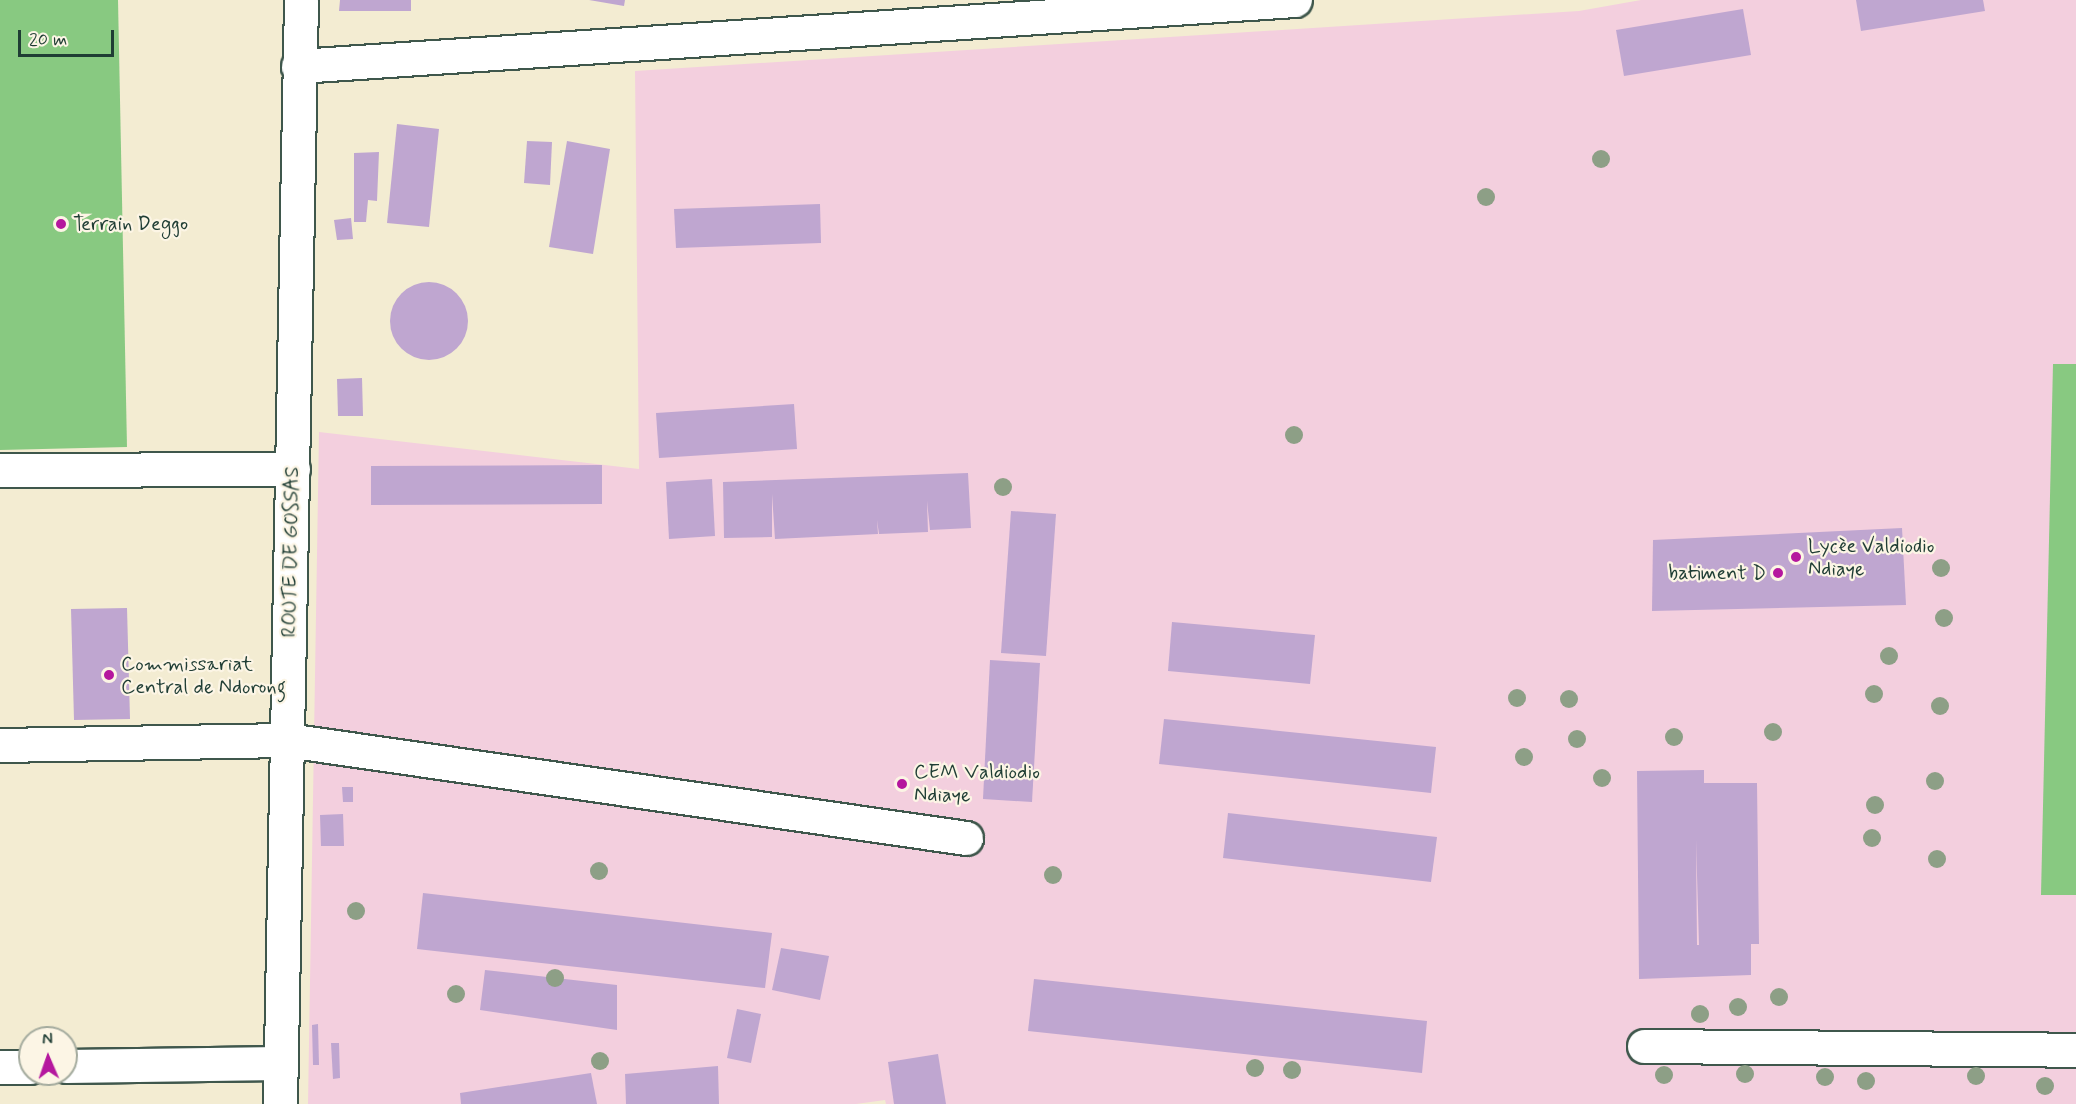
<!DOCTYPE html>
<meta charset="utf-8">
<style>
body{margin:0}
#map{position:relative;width:2076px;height:1104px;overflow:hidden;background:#f3ecd2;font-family:Mynerve,sans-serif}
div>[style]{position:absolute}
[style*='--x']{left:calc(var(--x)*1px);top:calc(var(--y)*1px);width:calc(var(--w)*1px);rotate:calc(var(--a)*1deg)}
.built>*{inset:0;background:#f3cfde}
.green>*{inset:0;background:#88c981}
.building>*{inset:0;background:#bfa6d0}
.round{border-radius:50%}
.roads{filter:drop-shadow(2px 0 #3f574c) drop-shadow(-2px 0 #3f574c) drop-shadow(0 2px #3f574c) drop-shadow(0 -2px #3f574c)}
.minor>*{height:33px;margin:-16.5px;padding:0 16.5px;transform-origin:16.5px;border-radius:16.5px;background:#fff}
.major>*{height:33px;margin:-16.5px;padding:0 16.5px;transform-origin:16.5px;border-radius:16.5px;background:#fff}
.trees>*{width:18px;height:18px;margin:-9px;border-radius:50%;background:#8d9f86}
.dots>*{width:16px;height:16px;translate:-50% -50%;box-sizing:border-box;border:3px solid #fcf5e5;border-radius:50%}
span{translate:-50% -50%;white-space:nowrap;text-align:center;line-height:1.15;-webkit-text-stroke:4.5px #fcf5e5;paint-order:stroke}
.poi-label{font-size:20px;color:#1f3d34}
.left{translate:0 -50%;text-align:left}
.right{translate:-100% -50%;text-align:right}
.street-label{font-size:20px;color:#1f3d34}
.north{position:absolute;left:18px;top:1026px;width:60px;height:60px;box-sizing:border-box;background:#fcf5e5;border:2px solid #a4ab9e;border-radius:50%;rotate:358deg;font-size:16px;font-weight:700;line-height:24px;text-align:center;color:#1f3d34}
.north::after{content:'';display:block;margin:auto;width:21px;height:27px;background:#b5179e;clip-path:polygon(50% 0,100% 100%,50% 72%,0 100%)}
.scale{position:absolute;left:18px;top:30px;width:96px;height:27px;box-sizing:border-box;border:3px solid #1f3d34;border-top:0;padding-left:8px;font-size:18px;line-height:21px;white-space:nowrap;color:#1f3d34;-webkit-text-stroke:4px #fcf5e5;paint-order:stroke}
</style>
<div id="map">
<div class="built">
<div style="clip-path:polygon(1641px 0,2076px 0,2076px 1104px,886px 1104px,885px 1100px,856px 1104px,308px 1104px,319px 432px,639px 469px,635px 71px,1579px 11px)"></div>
</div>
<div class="green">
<div style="clip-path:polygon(0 0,118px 0,127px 447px,0 450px)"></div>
<div style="clip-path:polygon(2053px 364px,2076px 364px,2076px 895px,2041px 895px)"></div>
</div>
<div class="building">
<div style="clip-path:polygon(340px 0,411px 0,411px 11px,339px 11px)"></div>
<div style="clip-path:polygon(589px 0,625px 0,624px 6px)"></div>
<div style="clip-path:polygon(1856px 0,1983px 0,1985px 11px,1861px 31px)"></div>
<div style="clip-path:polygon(1743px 9px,1751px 55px,1624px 76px,1616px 30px)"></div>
<div style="clip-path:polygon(397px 124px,439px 129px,429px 227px,387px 223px)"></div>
<div style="clip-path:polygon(527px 141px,552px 142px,550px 185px,524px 183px)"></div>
<div style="clip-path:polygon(567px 141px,610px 149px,593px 254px,549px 247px)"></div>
<div style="clip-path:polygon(379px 152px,377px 201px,368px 200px,366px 222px,354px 222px,354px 153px)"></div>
<div style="clip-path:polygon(820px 204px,821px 243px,676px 248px,674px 209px)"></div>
<div style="clip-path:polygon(351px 218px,353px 239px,337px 240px,334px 220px)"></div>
<div class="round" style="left:390px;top:282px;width:78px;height:78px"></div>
<div style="clip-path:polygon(362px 378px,363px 416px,338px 416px,337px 379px)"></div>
<div style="clip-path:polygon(794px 404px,797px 449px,659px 458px,656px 413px)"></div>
<div style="clip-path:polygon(602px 465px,602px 504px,371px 505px,371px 466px)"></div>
<div style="clip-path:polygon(968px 473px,971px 528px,930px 530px,927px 501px,928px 532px,879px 534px,877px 520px,878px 534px,775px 539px,772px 494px,772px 537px,724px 538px,723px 482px)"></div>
<div style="clip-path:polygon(712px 479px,715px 536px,669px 539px,666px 482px)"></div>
<div style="clip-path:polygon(1011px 511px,1056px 514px,1046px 656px,1001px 653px)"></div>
<div style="clip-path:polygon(1902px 528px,1906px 605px,1652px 611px,1653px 540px)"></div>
<div style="clip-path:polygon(127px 608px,130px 719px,74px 720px,71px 609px)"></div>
<div style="clip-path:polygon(1172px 622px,1315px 635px,1310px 684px,1168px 671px)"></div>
<div style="clip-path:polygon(990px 660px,1040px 663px,1032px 802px,983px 799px)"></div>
<div style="clip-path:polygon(1164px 719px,1436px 747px,1431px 793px,1159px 764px)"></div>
<div style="clip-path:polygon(evenodd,1704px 770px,1704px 783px,1757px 783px,1759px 944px,1751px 944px,1751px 975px,1639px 979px,1637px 771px,1704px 770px,1696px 840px,1699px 945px,1697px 945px,1696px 840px)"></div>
<div style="clip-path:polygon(342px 787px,353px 787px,353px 802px,343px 802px)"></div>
<div style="clip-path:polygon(1228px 813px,1437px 837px,1431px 882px,1223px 858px)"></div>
<div style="clip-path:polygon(343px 814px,344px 846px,321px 846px,320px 815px)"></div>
<div style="clip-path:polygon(423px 893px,772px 933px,765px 988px,417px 949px)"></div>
<div style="clip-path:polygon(781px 948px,829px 956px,820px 1000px,772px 990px)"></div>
<div style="clip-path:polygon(485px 970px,617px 985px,617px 1030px,480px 1010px)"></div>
<div style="clip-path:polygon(1034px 979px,1427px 1021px,1422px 1073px,1028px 1031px)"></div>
<div style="clip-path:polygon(737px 1009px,761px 1014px,751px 1063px,727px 1058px)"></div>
<div style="clip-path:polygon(318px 1024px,319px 1065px,313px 1065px,312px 1025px)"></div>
<div style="clip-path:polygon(331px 1043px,339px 1043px,340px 1078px,333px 1079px)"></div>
<div style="clip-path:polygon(938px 1054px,946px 1104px,894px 1104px,888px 1062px)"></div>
<div style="clip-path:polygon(718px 1066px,719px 1104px,626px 1104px,625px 1074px)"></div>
<div style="clip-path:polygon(591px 1073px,597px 1104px,461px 1104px,460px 1093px)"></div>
</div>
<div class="roads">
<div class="minor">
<div style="--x:298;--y:66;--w:999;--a:-3.79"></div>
<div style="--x:0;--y:470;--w:293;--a:-0.2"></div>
<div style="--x:0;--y:745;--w:287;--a:-1"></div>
<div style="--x:287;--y:740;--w:686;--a:8.21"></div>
<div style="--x:1644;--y:1046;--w:432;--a:0.5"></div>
<div style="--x:66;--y:1066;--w:214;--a:-0.8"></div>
<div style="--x:0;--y:1067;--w:30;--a:0"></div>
</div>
<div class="major">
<div style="--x:280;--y:1104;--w:1104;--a:-88.91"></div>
</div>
</div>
<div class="trees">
<div style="left:1601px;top:159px"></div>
<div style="left:1486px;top:197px"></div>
<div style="left:1294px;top:435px"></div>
<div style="left:1003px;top:487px"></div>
<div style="left:1941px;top:568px"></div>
<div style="left:1944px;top:618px"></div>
<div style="left:1889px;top:656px"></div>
<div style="left:1874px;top:694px"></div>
<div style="left:1517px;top:698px"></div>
<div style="left:1569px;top:699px"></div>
<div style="left:1940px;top:706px"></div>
<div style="left:1773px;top:732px"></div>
<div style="left:1674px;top:737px"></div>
<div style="left:1577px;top:739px"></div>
<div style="left:1524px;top:757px"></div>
<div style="left:1602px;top:778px"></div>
<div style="left:1935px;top:781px"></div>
<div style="left:1875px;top:805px"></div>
<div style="left:1872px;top:838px"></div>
<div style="left:1937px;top:859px"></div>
<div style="left:599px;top:871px"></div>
<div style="left:1053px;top:875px"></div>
<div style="left:356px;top:911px"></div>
<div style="left:555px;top:978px"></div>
<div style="left:456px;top:994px"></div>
<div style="left:1779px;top:997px"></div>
<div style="left:1738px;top:1007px"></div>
<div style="left:1700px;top:1014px"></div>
<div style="left:600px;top:1061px"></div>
<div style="left:1255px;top:1068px"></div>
<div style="left:1292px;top:1070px"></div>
<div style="left:1745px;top:1074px"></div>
<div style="left:1664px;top:1075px"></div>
<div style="left:1976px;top:1076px"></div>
<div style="left:1825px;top:1077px"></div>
<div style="left:1866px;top:1081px"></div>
<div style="left:2045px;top:1086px"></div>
</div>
<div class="dots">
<div style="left:61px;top:224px;background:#b5179e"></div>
<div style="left:1796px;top:557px;background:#b5179e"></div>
<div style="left:1778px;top:573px;background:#b5179e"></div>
<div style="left:109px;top:675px;background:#b5179e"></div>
<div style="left:902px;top:784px;background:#b5179e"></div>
</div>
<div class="poi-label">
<span class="left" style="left:73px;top:224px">Terrain Deggo</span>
<span class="left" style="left:1808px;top:558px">Lycèe Valdiodio<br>Ndiaye</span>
<span class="right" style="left:1766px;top:573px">batiment D</span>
<span class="left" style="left:121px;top:676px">Commissariat<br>Central de Ndorong</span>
<span class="left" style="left:914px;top:784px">CEM Valdiodio<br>Ndiaye</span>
</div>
<div class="street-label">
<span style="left:291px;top:552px;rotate:-89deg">ROUTE DE GOSSAS</span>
</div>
<div class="north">N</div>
<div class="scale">20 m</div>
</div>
